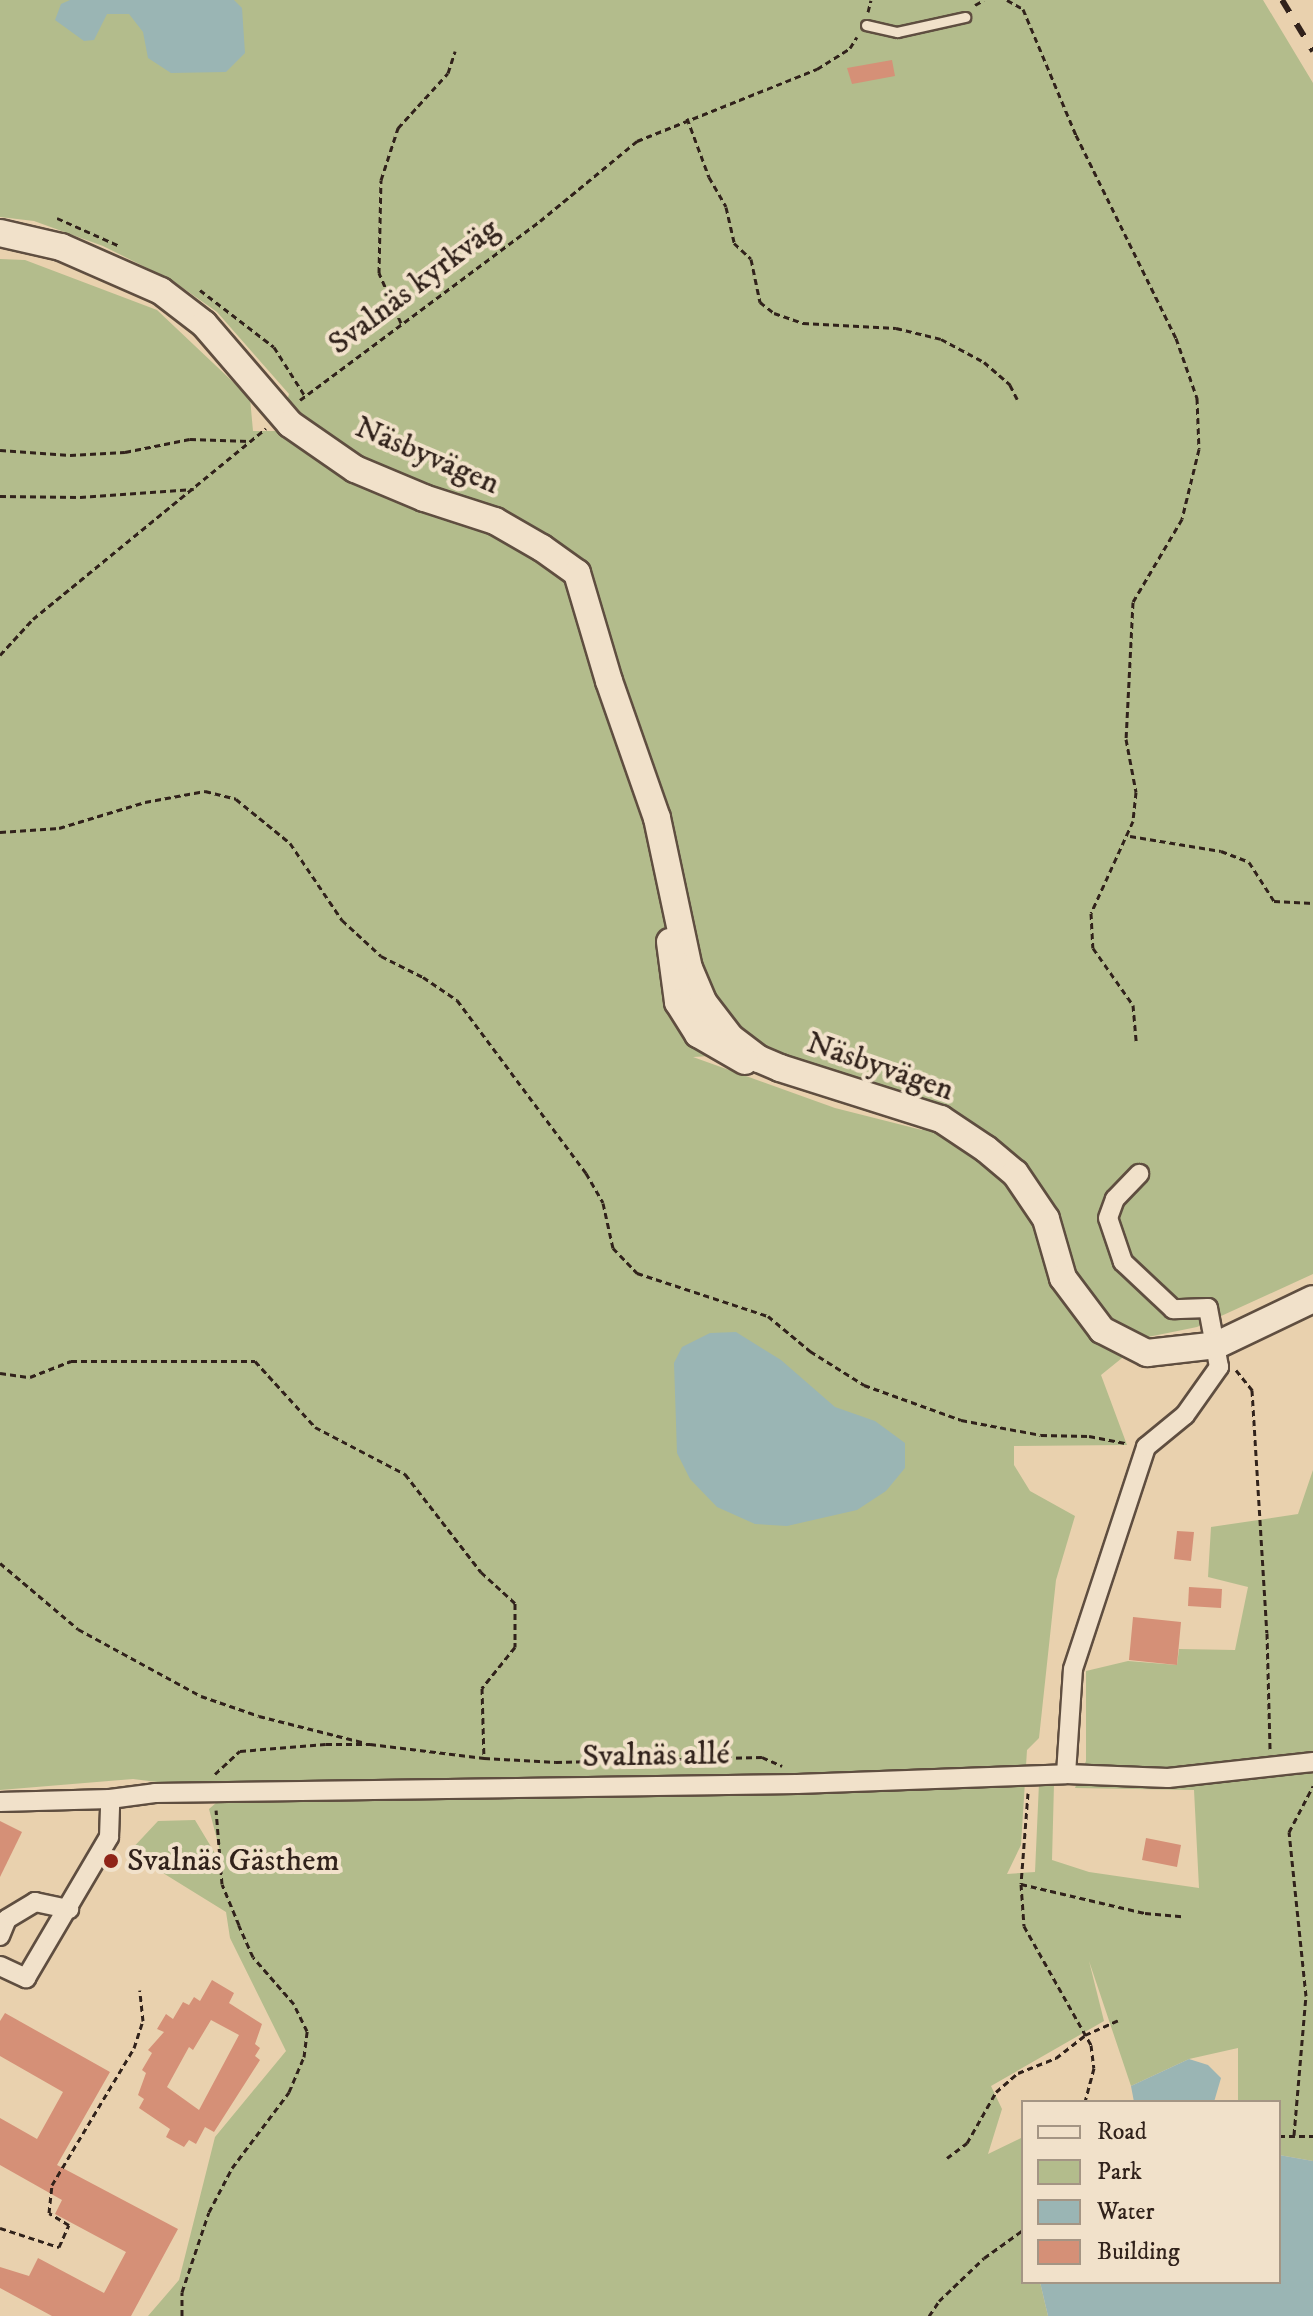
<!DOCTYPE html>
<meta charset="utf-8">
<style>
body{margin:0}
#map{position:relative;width:1313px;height:2316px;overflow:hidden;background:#e9d1ae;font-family:"IM FELL DW Pica",serif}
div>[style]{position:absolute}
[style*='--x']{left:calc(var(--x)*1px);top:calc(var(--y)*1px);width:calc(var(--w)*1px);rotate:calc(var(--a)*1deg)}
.green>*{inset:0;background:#b3bc8c}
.water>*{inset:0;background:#9ab5b4}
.building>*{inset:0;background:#d59077}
.path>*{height:3px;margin-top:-1.5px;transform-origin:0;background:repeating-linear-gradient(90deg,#31221b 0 6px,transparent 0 10px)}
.roads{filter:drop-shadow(2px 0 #5f4e40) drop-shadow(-2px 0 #5f4e40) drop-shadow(0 2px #5f4e40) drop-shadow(0 -2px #5f4e40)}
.lane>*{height:9px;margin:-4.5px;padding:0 4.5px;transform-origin:4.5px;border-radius:4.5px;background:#f1e1ca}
.street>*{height:18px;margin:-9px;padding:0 9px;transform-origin:9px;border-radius:9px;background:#f1e1ca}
.secondary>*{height:26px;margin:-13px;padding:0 13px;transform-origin:13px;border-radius:13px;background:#f1e1ca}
.rail>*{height:6px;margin-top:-3px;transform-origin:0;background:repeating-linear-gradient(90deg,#31221b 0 14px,transparent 0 28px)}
.dots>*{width:22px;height:22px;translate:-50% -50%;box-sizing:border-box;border:4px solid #f1e1ca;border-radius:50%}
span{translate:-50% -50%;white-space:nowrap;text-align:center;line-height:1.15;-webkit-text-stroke:8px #f1e1ca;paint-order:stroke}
.street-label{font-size:32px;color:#31221b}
.poi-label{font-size:32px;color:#31221b}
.left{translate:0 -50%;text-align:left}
.legend{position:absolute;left:1021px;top:2100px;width:260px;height:184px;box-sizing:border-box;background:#f1e1ca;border:2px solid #a49584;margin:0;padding:10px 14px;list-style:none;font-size:24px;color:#31221b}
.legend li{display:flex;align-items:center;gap:16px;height:40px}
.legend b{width:40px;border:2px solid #a49584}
</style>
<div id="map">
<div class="green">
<div style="clip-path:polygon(evenodd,0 0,1263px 0,1313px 83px,1313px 1274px,1197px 1327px,1148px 1337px,1101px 1375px,1127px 1445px,1014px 1446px,1014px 1465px,1030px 1491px,1075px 1516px,1056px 1580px,1039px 1738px,1027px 1750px,1021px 1845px,1007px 1874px,1035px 1872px,1039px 1783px,1054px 1784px,1052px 1860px,1089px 1872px,1199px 1888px,1194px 1790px,1075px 1788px,1086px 1761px,1086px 1671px,1128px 1661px,1177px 1665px,1179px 1649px,1235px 1650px,1248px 1587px,1208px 1577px,1211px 1527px,1298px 1514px,1313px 1470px,1313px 2161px,1279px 2155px,1279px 2102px,1238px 2102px,1238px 2048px,1189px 2059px,1131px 2086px,1089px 1961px,1104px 2021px,991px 2086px,1002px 2109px,988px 2154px,1023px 2137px,1023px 2282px,1040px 2282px,1048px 2316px,148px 2316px,179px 2280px,215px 2137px,286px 2051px,230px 1938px,226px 1912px,129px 1852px,158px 1821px,195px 1820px,225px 1870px,209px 1809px,230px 1791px,133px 1779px,0 1790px,0 259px,25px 260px,157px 310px,250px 398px,253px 431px,279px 431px,289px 394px,217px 312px,173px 281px,103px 246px,34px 221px,0 217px,0 0,776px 1052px,937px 1104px,922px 1130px,835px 1108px,693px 1057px,776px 1052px)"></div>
</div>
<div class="water">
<div style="clip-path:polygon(70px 0,234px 0,242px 8px,245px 53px,226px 72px,171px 73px,148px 58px,143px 32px,129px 14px,107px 14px,94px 40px,84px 41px,55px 20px,61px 4px)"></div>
<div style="clip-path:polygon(736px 1332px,781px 1360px,835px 1407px,875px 1421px,905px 1443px,905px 1468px,886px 1491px,857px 1510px,787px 1526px,755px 1524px,717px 1507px,690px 1479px,677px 1453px,674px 1363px,682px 1347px,710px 1333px)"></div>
<div style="clip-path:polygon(1189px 2059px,1208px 2065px,1221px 2078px,1214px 2102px,1134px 2102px,1131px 2086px)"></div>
<div style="clip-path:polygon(1279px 2155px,1313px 2161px,1313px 2316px,1048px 2316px,1040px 2282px,1279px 2282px)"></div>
</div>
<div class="building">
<div style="clip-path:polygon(892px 60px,895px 76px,852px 84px,847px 68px)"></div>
<div style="clip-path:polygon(1177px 1531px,1194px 1532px,1191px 1561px,1174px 1559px)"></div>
<div style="clip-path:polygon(1189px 1587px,1222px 1589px,1221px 1608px,1188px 1606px)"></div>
<div style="clip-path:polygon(1133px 1617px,1181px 1622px,1177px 1665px,1129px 1660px)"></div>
<div style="clip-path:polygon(0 1821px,22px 1832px,0 1877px)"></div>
<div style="clip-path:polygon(1146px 1838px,1181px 1845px,1177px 1867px,1142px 1860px)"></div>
<div style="clip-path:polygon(evenodd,212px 1980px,234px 1993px,229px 2003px,262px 2024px,255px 2044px,260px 2048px,255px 2056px,260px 2060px,214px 2132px,205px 2127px,196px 2144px,189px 2140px,184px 2147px,166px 2137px,170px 2129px,139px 2108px,144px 2099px,138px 2095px,146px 2073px,142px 2070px,152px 2053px,148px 2050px,164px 2032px,157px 2029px,166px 2014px,173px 2019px,183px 2002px,189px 2005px,194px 1997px,200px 2001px,212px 1980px,211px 2020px,239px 2035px,199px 2110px,167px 2087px,189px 2047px,193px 2050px,211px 2020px)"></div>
<div style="clip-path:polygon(5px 2013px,110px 2072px,57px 2165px,178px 2229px,131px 2316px,52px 2316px,0 2288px,0 2267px,29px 2276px,38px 2258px,104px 2293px,126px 2252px,55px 2214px,62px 2200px,0 2165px,0 2118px,37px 2139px,63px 2092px,0 2056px,0 2021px)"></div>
</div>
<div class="path">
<div style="--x:1007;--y:0;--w:18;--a:29"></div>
<div style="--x:1023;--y:9;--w:137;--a:67.2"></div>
<div style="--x:1076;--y:135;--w:226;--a:63.8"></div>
<div style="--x:1176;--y:338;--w:64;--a:70.7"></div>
<div style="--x:1197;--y:398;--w:51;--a:87.8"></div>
<div style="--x:1199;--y:449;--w:72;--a:103.7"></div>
<div style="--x:1182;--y:519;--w:96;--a:120.6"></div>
<div style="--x:1133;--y:602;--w:137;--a:92.9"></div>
<div style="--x:1126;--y:739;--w:54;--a:79.3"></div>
<div style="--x:1136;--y:792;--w:29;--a:96"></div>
<div style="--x:1133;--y:821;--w:101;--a:114.5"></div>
<div style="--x:1091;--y:913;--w:35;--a:87"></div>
<div style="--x:1093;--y:948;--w:70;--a:54.9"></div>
<div style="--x:1133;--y:1005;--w:36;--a:85"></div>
<div style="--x:975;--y:5;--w:10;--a:-29"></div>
<div style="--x:868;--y:12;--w:12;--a:-76"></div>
<div style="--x:687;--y:118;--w:63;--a:69.6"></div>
<div style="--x:709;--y:177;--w:34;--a:60"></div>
<div style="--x:726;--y:207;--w:37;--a:77"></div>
<div style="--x:734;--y:243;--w:23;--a:43"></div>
<div style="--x:751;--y:259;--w:44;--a:78.2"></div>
<div style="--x:760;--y:302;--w:18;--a:38"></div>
<div style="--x:774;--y:313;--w:31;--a:19"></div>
<div style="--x:803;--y:323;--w:93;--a:3.1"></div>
<div style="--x:896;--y:328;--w:46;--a:13.7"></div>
<div style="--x:941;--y:339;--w:49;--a:28.1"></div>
<div style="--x:984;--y:362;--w:35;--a:41"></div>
<div style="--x:1010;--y:385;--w:16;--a:63"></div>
<div style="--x:57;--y:218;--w:69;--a:24"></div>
<div style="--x:200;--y:290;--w:93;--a:37.6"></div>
<div style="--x:274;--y:347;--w:58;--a:57.7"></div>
<div style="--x:401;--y:323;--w:55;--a:-113.7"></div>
<div style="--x:379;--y:273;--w:93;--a:-88.8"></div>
<div style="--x:381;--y:180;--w:55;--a:-71.9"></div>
<div style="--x:398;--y:128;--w:74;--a:-47.7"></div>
<div style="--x:448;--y:73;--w:23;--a:-72"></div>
<div style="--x:300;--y:400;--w:299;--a:-36.7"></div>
<div style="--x:540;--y:221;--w:126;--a:-39.5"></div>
<div style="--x:637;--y:141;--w:194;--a:-21.8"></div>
<div style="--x:817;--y:69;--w:39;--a:-32"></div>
<div style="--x:850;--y:48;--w:13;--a:-58"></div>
<div style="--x:0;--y:450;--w:70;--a:4.1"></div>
<div style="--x:70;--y:455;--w:55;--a:-3.1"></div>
<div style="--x:125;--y:452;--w:66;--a:-11.3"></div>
<div style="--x:190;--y:439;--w:60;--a:1.9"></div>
<div style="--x:0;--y:496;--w:80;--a:0.7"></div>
<div style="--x:80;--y:497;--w:114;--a:-4"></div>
<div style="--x:0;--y:655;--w:49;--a:-47.5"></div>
<div style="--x:33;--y:619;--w:301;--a:-39.3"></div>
<div style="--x:0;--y:832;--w:59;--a:-3.9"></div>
<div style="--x:59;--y:828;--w:90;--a:-16.8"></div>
<div style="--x:145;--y:802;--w:61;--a:-10.4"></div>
<div style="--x:205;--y:791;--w:32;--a:14"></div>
<div style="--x:236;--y:799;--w:70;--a:39.2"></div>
<div style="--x:290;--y:843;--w:93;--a:56"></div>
<div style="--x:342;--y:920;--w:53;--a:42.7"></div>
<div style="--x:381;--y:956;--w:47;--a:26.6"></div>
<div style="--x:423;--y:977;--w:41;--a:34.1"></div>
<div style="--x:457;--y:1000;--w:216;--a:53.3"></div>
<div style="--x:586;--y:1173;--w:34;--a:60"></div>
<div style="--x:603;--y:1203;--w:46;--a:77.5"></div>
<div style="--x:613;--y:1248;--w:35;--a:46"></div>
<div style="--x:637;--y:1273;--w:138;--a:18.2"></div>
<div style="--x:768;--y:1316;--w:55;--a:39.8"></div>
<div style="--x:810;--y:1351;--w:64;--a:32.2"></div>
<div style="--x:864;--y:1385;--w:103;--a:19.8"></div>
<div style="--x:961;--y:1420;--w:81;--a:10.6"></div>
<div style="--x:1041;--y:1435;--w:48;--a:1.2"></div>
<div style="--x:1089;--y:1436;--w:38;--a:11"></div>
<div style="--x:1130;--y:836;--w:92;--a:9.4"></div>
<div style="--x:1221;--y:851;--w:30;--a:21"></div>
<div style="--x:1249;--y:862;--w:46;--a:57.3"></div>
<div style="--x:1274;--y:901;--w:39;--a:3"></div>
<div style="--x:1236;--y:1370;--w:26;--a:51"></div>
<div style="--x:1252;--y:1390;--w:243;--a:86.5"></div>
<div style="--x:1267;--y:1633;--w:116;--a:88.5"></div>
<div style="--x:0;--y:1373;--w:30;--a:8"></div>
<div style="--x:30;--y:1377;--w:44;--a:-21.3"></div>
<div style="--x:71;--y:1361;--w:184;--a:0"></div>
<div style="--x:255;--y:1361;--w:89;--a:47.7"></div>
<div style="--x:315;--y:1427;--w:102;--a:27.6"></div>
<div style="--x:405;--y:1474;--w:124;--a:52.2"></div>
<div style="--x:481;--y:1572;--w:46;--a:42.4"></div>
<div style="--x:515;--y:1603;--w:44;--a:90"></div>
<div style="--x:515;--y:1647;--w:53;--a:128.8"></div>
<div style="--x:482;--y:1688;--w:70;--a:88.4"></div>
<div style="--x:0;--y:1563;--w:102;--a:40.2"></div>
<div style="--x:78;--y:1629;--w:140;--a:28.6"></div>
<div style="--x:201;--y:1696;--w:61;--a:19"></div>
<div style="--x:259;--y:1716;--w:110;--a:14.2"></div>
<div style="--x:215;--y:1774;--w:34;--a:-43"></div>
<div style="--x:240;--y:1751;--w:86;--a:-4.7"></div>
<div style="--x:326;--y:1744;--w:44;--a:0"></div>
<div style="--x:370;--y:1744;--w:115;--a:7"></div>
<div style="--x:484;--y:1758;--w:72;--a:3.2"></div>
<div style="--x:556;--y:1762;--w:206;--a:-1.4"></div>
<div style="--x:762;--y:1757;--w:22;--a:24"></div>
<div style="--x:1028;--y:1793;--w:91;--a:94.4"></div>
<div style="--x:1021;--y:1884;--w:42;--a:85.9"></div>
<div style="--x:1024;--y:1926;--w:137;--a:60.6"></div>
<div style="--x:1091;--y:2045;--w:23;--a:83"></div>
<div style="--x:1094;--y:2068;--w:35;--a:105"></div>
<div style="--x:1021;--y:1884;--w:127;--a:13.2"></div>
<div style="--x:1145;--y:1913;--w:37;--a:5"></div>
<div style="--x:1294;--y:2135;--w:140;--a:-85.1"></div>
<div style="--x:1306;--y:1996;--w:165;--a:-95.9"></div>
<div style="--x:1289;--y:1832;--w:52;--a:-62.4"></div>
<div style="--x:1279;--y:2136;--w:34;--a:0"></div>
<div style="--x:947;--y:2158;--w:25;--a:-37"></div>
<div style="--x:967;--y:2143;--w:59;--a:-60.4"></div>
<div style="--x:996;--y:2092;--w:29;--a:-41"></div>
<div style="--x:1018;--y:2073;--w:41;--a:-21.5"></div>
<div style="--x:1056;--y:2058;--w:37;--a:-38"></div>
<div style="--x:1085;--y:2035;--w:36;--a:-24"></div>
<div style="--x:0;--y:2228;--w:62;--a:17.9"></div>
<div style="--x:59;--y:2247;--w:24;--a:-66"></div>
<div style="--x:69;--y:2225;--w:23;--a:-149"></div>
<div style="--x:49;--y:2213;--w:28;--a:-84"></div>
<div style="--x:52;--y:2185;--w:160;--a:-59.1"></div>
<div style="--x:134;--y:2048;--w:28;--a:-72"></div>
<div style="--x:143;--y:2021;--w:31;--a:-96"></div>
<div style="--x:182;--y:2316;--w:24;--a:-90"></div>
<div style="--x:182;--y:2292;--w:84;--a:-71.4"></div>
<div style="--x:209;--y:2212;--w:50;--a:-62.4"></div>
<div style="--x:232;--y:2168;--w:95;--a:-53.1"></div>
<div style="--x:289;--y:2092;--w:38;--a:-67"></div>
<div style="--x:304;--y:2057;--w:26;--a:-83"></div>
<div style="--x:307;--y:2031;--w:30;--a:-116"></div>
<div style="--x:294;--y:2004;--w:62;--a:-131.1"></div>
<div style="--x:253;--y:1957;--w:35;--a:-114"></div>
<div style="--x:239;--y:1925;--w:44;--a:-112.5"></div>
<div style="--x:222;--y:1884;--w:74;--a:-94.6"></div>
<div style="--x:929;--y:2316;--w:18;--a:-56"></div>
<div style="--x:939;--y:2301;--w:62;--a:-43.7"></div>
<div style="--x:984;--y:2258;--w:48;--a:-35.7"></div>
</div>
<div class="roads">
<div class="lane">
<div style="--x:866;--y:25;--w:32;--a:13"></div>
<div style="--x:897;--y:32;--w:70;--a:-12.4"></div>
</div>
<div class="street">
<div style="--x:1066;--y:1774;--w:105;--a:-86.2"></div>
<div style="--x:1073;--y:1669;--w:234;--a:-71.8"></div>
<div style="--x:1146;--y:1447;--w:50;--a:-39.4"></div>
<div style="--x:1185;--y:1415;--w:59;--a:-54.7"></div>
<div style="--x:1219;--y:1367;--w:60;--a:-100.6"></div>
<div style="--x:1208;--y:1308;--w:35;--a:178"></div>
<div style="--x:1173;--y:1309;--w:69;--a:-136.8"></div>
<div style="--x:1123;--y:1262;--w:46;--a:-108.8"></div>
<div style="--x:1108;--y:1218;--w:20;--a:-70"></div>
<div style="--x:1115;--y:1199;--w:35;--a:-46"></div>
<div style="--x:0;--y:1802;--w:110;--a:-1.6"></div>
<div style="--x:110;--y:1799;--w:45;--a:-7.6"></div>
<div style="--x:155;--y:1793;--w:642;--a:-0.8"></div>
<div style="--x:797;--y:1784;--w:269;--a:-2.1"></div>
<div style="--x:1066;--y:1774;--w:102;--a:2.2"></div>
<div style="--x:1168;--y:1778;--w:146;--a:-6.3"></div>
<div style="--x:0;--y:1936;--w:18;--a:-68"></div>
<div style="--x:7;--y:1919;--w:33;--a:-31"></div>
<div style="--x:35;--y:1902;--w:35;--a:12"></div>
<div style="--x:0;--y:1966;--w:29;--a:25"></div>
<div style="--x:26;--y:1978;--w:164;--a:-59.5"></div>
<div style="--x:109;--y:1837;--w:38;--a:-88"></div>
</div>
<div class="secondary">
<div style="--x:0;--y:233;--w:63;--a:12.9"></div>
<div style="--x:61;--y:247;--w:109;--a:23.7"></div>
<div style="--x:161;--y:291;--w:54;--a:37.5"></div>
<div style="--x:204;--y:324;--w:132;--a:49.3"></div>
<div style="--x:290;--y:424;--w:79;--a:34.7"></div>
<div style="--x:355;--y:469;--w:75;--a:22.8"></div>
<div style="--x:424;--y:498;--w:75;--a:17.9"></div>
<div style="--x:495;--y:521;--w:54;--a:29.9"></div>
<div style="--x:542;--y:548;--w:43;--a:35.5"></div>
<div style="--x:577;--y:573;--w:113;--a:73.5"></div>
<div style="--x:609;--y:681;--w:145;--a:70.7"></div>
<div style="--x:657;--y:818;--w:153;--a:78"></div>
<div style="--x:689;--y:968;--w:38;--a:67"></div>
<div style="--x:704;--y:1003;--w:44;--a:52.4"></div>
<div style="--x:731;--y:1038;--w:35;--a:37"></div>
<div style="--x:759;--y:1059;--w:23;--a:23"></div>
<div style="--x:780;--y:1068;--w:169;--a:17.6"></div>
<div style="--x:941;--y:1119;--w:54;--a:33.7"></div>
<div style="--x:986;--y:1149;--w:38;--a:40"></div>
<div style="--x:1015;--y:1173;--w:55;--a:56"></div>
<div style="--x:1046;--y:1219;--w:61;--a:73.9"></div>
<div style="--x:1063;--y:1278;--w:65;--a:53.1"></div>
<div style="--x:1102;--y:1330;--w:51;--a:27.1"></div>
<div style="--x:1147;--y:1353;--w:70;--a:-6.5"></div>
<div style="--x:1217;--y:1345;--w:106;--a:-25.6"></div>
<div style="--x:670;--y:942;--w:61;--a:82.4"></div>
<div style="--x:678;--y:1002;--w:38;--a:58"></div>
<div style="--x:698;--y:1034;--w:54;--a:29.9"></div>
</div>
</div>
<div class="rail">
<div style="--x:1282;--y:0;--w:60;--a:58.7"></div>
</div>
<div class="dots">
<div style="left:111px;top:1861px;background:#8f2418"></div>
</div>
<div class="street-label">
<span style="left:414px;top:287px;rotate:-37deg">Svalnäs kyrkväg</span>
<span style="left:427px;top:456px;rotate:23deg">Näsbyvägen</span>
<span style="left:880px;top:1067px;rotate:19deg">Näsbyvägen</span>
<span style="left:656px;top:1756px;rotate:-1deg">Svalnäs allé</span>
</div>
<div class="poi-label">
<span class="left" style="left:127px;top:1861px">Svalnäs Gästhem</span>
</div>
<ul class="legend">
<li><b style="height:10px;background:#f1e1ca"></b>Road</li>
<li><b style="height:22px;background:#b3bc8c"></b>Park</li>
<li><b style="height:22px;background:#9ab5b4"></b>Water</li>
<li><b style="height:22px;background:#d59077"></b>Building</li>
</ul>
</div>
